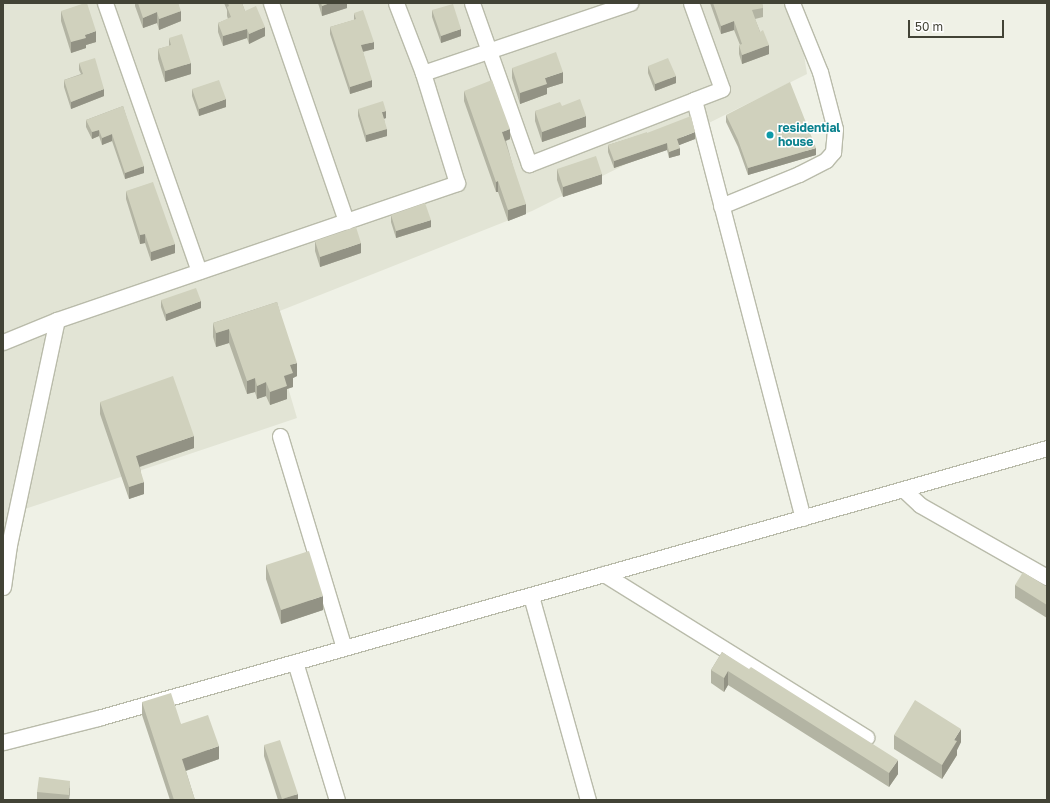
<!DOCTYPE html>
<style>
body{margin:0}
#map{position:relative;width:1050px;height:803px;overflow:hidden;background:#eff1e6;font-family:"Golos Text",sans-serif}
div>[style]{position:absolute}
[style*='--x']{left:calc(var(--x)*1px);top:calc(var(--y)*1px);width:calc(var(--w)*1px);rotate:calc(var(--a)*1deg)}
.residential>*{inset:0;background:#e2e4d5}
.roads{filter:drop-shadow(1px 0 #b9bbaa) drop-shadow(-1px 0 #b9bbaa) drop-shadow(0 1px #b9bbaa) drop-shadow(0 -1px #b9bbaa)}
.street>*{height:15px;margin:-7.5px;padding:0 7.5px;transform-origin:7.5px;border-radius:7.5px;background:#fff}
.wall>*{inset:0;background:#b3b4a3}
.shaded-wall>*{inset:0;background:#929284}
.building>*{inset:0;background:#d0d1bd}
.dots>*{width:11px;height:11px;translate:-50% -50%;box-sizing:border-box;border:2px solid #fff;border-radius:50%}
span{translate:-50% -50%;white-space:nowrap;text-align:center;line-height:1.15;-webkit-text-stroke:3px #fff;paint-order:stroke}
.culture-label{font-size:12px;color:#0d838f;font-weight:700}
.left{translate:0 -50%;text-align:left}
.frame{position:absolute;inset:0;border:4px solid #424336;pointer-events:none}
.scale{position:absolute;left:908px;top:20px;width:96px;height:18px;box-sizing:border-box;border:2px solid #424336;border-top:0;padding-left:5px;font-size:12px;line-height:14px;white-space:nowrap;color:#424336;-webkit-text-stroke:3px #fff;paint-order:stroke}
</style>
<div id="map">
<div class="residential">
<div style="clip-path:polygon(3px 3px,796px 3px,807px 74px,532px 211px,267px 316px,297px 418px,10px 514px,3px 565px)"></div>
</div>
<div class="roads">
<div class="street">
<div style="--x:105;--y:3;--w:284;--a:70.7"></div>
<div style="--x:271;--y:3;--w:231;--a:71"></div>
<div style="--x:396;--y:3;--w:75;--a:68.9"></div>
<div style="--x:472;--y:3;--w:171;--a:70.5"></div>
<div style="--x:529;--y:164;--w:177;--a:-21.2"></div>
<div style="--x:694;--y:100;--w:432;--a:75.4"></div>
<div style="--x:691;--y:3;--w:91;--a:70.2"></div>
<div style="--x:722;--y:89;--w:30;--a:159"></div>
<div style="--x:721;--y:206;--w:84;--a:-22.3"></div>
<div style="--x:799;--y:174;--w:30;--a:-27"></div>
<div style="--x:826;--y:160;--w:11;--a:-49"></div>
<div style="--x:833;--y:152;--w:23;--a:-85"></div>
<div style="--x:835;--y:129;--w:59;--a:-104.7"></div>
<div style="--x:820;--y:72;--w:74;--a:-112.1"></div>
<div style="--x:3;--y:342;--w:58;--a:-22.2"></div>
<div style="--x:280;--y:436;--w:221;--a:73.2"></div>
<div style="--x:903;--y:489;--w:23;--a:43"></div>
<div style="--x:920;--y:505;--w:146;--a:29.6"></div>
<div style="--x:604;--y:574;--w:309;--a:31.9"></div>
<div style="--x:3;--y:587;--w:42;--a:-81.9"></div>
<div style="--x:9;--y:545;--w:230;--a:-78"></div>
<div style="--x:57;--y:320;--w:423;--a:-18.9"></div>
<div style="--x:457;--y:183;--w:115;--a:-107.2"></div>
<div style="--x:423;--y:73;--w:219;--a:-18.7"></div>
<div style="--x:531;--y:596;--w:212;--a:74.4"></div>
<div style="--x:295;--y:662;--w:144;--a:73.1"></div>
<div style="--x:3;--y:742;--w:98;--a:-14.2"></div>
<div style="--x:98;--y:718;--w:987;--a:-15.88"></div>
</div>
</div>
<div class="wall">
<div style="clip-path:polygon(135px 3px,178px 3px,181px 21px,159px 30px,157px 23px,143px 28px,135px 6px)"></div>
<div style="clip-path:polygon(224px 3px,242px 3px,245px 11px,265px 36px,249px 44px,247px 38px,223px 46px,218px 32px,218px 23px,228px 19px,227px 16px,227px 10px)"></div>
<div style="clip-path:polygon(318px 3px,347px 3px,347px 8px,322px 16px)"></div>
<div style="clip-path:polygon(710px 3px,762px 3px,763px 8px,763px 17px,755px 19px,769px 54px,742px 64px,739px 54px,739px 45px,740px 45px,734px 30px,721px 34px)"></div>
<div style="clip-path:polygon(432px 10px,461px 36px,441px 43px,432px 17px)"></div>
<div style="clip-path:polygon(61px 11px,96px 42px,86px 45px,86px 48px,71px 53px,61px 21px)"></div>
<div style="clip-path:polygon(354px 13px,374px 49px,363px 52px,372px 87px,350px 94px,330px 34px,330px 27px,354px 20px)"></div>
<div style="clip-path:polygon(169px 38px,191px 74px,165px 82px,158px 59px,158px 49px,169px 46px)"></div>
<div style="clip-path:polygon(79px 63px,104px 96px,71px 109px,64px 87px,64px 80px,81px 74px,79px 70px)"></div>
<div style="clip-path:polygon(648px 66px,676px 83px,655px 91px,648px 73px)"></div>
<div style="clip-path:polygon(512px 68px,563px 83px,547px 88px,547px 94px,520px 104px,512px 78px)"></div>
<div style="clip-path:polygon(192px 89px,226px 107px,199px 116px,192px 96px)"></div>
<div style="clip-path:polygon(464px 91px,510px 139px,506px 141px,526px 214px,508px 221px,498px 192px,496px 192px,464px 101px)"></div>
<div style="clip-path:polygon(123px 106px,144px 173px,125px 179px,112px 141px,102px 145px,99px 136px,92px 139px,86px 127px,86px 120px)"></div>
<div style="clip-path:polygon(562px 106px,586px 127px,542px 142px,535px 121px,535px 111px)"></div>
<div style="clip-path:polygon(358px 109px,386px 118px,384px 119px,387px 136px,366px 142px,358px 116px)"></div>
<div style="clip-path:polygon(726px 115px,816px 155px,748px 175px,738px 147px,726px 122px)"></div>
<div style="clip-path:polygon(647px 133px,695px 139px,679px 145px,680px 155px,669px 158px,667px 150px,614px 168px,608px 152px,608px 145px)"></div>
<div style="clip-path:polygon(557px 169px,602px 184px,563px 197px,557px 180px)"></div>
<div style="clip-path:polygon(126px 191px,175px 253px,151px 261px,145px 243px,140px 244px,126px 199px)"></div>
<div style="clip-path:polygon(391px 215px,431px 227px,396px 238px,391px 222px)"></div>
<div style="clip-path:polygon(315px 241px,361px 253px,320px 267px,315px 251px)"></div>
<div style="clip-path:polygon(161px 300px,201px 308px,166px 321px,161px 307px)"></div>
<div style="clip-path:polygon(277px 302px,297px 376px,293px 378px,293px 387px,287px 389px,287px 399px,270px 405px,266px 396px,257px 399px,255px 392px,247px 394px,229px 343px,216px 347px,213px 337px,213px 323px)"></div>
<div style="clip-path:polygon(100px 402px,194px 448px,140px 467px,144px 494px,129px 499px,100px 414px)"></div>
<div style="clip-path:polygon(1047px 525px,1047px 542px,1046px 541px,1046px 527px)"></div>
<div style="clip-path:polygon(266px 565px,323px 610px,281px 624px,266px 579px)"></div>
<div style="clip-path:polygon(1015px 585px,1047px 587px,1047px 618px,1015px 598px)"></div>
<div style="clip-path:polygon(722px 652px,898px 774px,889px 787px,728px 685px,724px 692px,711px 683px,711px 670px)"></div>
<div style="clip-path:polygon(142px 702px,181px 724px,219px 759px,186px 771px,195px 800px,170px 800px,142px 715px)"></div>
<div style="clip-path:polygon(894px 735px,961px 742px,957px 750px,957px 755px,942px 779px,894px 749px)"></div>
<div style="clip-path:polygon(264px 745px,298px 800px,278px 800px,264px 756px)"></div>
<div style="clip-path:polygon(70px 788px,69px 800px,49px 800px,37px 799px,37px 792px)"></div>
</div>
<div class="shaded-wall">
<div style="clip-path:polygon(330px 3px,347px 3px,347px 8px,322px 16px,322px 6px)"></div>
<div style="clip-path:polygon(181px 11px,181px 21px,159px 30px,159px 19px)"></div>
<div style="clip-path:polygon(157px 12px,157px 23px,143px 28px,143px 18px)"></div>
<div style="clip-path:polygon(734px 21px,734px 30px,721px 34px,721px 26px)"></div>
<div style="clip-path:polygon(265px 27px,265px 36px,249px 44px,249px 34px)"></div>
<div style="clip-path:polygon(247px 29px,247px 38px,223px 46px,223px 36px)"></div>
<div style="clip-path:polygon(461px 29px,461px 36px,441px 43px,441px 36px)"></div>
<div style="clip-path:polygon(96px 31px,96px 42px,86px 45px,86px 48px,71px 53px,71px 42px,85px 35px)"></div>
<div style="clip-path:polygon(374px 42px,374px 49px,361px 52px,361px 45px)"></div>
<div style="clip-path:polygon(769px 45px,769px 54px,742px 64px,742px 55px)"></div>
<div style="clip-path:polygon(191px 63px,191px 74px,165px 82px,165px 71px)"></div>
<div style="clip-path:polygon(563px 72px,563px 83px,547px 88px,547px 94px,520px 104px,520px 93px,545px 78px)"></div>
<div style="clip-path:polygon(676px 76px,676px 83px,655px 91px,655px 84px)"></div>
<div style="clip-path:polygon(372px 80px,372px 87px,350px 94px,350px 87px)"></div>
<div style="clip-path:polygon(104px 89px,104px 96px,71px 109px,71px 102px)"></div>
<div style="clip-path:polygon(226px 99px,226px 107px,199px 116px,199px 109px)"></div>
<div style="clip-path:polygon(386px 111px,386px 118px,382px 119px,382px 112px)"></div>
<div style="clip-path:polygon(586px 116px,586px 127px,542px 142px,542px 132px)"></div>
<div style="clip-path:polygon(387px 129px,387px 136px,366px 142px,366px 135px)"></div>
<div style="clip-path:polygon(510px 129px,510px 139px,502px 142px,502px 132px)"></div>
<div style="clip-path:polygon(99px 130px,99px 136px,92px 139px,92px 132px)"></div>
<div style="clip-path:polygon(695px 132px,695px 139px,677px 146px,677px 139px)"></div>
<div style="clip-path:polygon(112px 134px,112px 141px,102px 145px,102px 138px)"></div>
<div style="clip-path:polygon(667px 143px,667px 150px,614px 168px,614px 161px)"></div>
<div style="clip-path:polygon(680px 148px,680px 155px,669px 158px,669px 152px)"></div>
<div style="clip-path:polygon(816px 148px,816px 155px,748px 175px,748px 168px)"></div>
<div style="clip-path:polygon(144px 166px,144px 173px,125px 179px,125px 173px)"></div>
<div style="clip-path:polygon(602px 174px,602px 184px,563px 197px,563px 187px)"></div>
<div style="clip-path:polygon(498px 181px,498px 192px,496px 192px,496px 182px)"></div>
<div style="clip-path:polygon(526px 204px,526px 214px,508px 221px,508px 210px)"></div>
<div style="clip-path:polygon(431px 220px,431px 227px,396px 238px,396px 231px)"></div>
<div style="clip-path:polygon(145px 234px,145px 243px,140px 244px,140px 235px)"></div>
<div style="clip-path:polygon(361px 243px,361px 253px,320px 267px,320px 257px)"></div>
<div style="clip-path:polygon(175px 244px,175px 253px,151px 261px,151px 252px)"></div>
<div style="clip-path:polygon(201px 301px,201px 308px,166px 321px,166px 314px)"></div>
<div style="clip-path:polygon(229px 329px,229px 343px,216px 347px,216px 333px)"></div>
<div style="clip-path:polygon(297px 363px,297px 376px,293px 378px,293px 387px,287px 389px,287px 399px,270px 405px,270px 392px,290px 365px)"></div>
<div style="clip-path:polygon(255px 378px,255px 392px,247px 394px,247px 381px)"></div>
<div style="clip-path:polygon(266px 382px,266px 396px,257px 399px,257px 386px)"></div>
<div style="clip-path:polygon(194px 436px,194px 448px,136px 468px,136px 456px)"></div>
<div style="clip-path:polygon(144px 482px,144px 494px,129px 499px,129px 487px)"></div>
<div style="clip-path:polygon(4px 517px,4px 524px,3px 528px,3px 521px)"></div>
<div style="clip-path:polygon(323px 596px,323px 610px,281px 624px,281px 610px)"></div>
<div style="clip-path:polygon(728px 671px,728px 685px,724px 692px,724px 678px)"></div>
<div style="clip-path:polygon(961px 729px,961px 742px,957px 750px,957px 755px,942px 779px,942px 765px,954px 740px)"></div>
<div style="clip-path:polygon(219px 746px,219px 759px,182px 772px,182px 759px)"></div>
<div style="clip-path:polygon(898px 760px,898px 774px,889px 787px,889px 773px)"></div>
<div style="clip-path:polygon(70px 781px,70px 788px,69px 800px,69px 795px)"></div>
<div style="clip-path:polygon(298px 794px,298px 800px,282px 800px,282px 799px)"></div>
</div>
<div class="building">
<div style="clip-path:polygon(85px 3px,87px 3px,96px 31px,85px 35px,86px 38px,71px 42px,61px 11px)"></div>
<div style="clip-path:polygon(138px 3px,178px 3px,181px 11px,159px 19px,157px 12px,143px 18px)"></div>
<div style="clip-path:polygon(228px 3px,242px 3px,245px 11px,256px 6px,265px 27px,249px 34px,247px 29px,223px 36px,218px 23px,231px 17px,227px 7px,229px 6px)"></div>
<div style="clip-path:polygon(321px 3px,330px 3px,322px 6px)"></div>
<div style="clip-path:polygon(713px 3px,762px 3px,763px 8px,752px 10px,760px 32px,763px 30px,769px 45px,742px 55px,739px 45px,742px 44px,734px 21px,721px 26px)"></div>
<div style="clip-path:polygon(453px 4px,461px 29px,441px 36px,432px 10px)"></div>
<div style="clip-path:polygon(363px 10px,374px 42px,361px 45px,372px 80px,350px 87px,330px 27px,356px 19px,354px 13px)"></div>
<div style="clip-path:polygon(182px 34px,191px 63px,165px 71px,158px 49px,171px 45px,169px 38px)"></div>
<div style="clip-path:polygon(556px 52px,563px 72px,545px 78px,547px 84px,520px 93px,512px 68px)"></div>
<div style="clip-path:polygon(95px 58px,104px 89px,71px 102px,64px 80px,83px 74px,79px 63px)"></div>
<div style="clip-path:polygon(668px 58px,676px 76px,655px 84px,648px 66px)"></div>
<div style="clip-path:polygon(219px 80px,226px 99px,199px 109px,192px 89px)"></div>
<div style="clip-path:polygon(492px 80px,510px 129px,502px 132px,526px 204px,508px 210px,498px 181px,496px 182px,464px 91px)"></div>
<div style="clip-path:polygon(790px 82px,816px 148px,748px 168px,738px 140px,726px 115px)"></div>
<div style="clip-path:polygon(580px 99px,586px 116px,542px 132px,535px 111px,560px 102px,562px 106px)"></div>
<div style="clip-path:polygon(383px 101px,386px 111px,382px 112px,387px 129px,366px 135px,358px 109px)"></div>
<div style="clip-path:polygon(123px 106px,144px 166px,125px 173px,112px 134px,102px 138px,99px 130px,92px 132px,86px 120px)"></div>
<div style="clip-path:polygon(691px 116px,695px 132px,677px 139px,680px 148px,669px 152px,667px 143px,614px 161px,608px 145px,647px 132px,647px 133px)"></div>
<div style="clip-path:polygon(596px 156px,602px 174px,563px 187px,557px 169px)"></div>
<div style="clip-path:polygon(153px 182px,175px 244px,151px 252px,145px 234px,140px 235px,126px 191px)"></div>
<div style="clip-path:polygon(425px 203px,431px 220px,396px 231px,391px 215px)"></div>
<div style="clip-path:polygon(356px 227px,361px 243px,320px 257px,315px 241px)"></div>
<div style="clip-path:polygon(196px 288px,201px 301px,166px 314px,161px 300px)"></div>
<div style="clip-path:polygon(277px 302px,297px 363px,290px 365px,293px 373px,284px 376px,287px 386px,270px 392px,266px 382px,257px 386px,255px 378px,247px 381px,229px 329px,216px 333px,213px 323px)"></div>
<div style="clip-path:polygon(173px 376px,194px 436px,136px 456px,144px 482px,129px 487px,100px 402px)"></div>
<div style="clip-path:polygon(3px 511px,4px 517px,3px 521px)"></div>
<div style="clip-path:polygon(309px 551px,323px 596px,281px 610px,266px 565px)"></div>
<div style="clip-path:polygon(1023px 572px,1047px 587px,1047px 605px,1015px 585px)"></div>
<div style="clip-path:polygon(722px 652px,749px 669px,751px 667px,898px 760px,889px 773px,728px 671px,724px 678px,711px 670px)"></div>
<div style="clip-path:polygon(171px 693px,181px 724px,208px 715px,219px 746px,182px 759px,195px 800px,174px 800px,142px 702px)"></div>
<div style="clip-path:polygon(915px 700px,961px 729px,954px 740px,957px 741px,942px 765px,894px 735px)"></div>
<div style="clip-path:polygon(280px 740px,298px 794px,282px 799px,264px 745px)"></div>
<div style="clip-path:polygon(39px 777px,70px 781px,69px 795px,37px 792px)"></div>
</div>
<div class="dots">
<div style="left:770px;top:135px;background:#0f9aa8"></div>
</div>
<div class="culture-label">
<span class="left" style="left:778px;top:135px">residential<br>house</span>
</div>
<div class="frame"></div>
<div class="scale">50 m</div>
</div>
